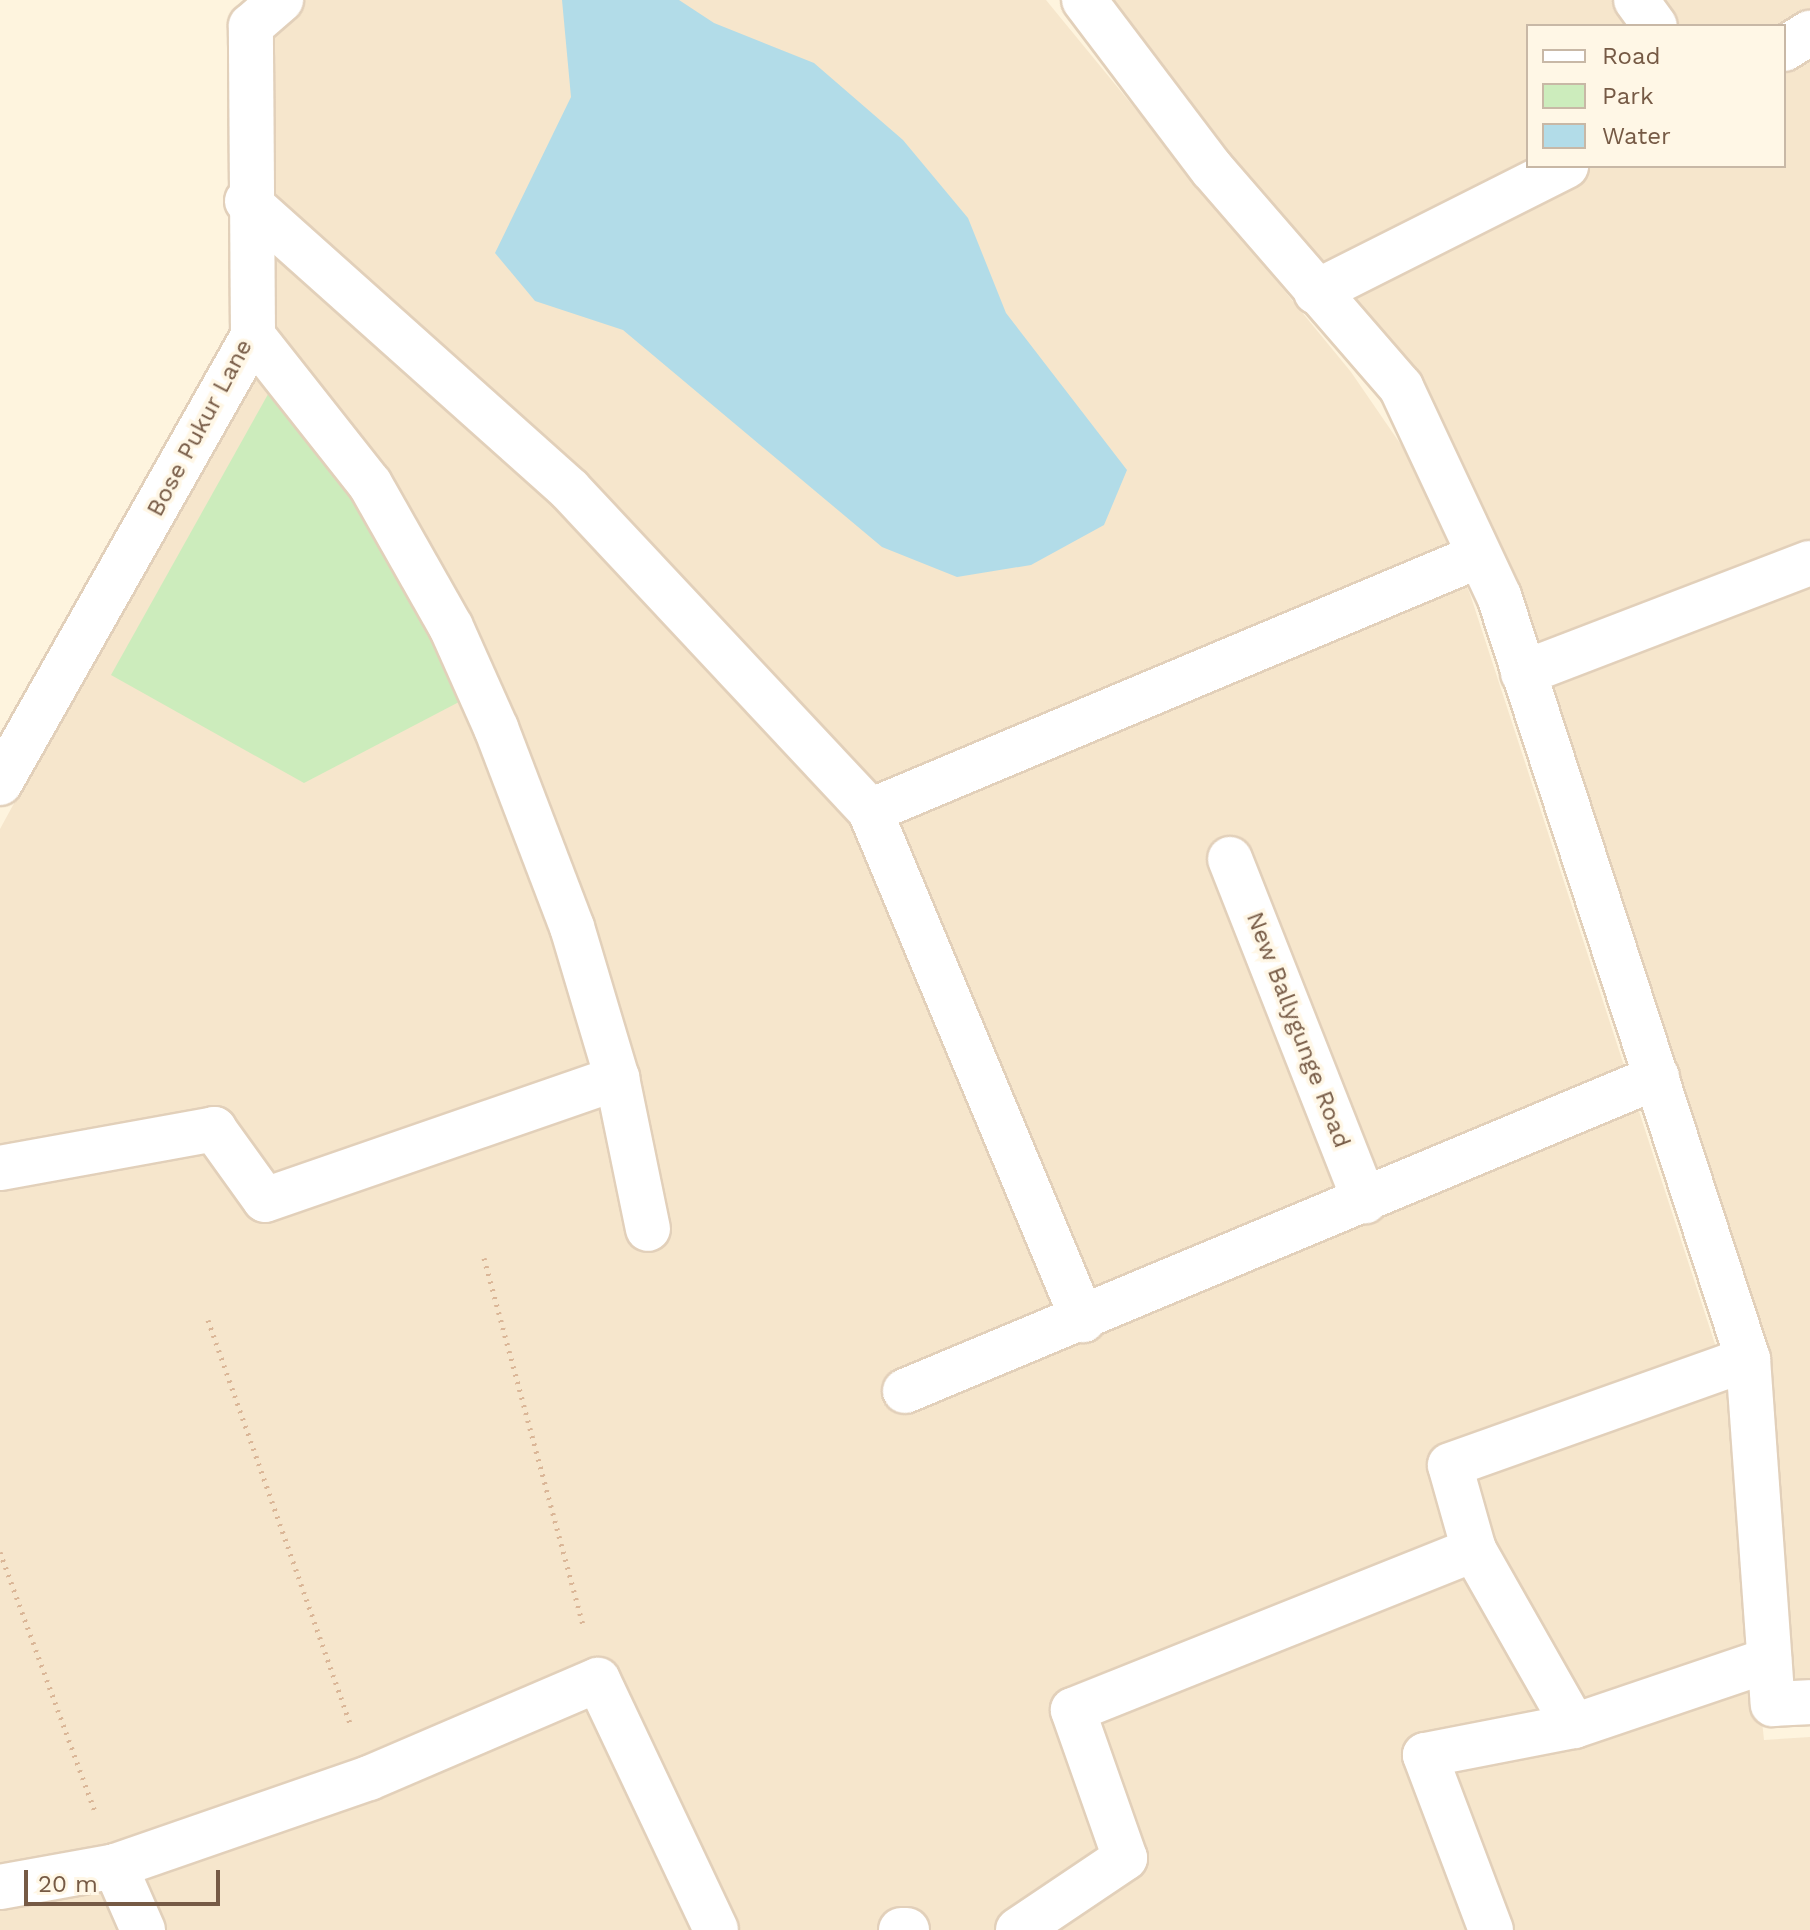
<!DOCTYPE html>
<style>
body{margin:0}
#map{position:relative;width:1810px;height:1930px;overflow:hidden;background:#fef4de;font-family:"Work Sans",sans-serif}
div>[style]{position:absolute}
[style*='--x']{left:calc(var(--x)*1px);top:calc(var(--y)*1px);width:calc(var(--w)*1px);rotate:calc(var(--a)*1deg)}
.residential>*{inset:0;background:#f6e6cc}
.green>*{inset:0;background:#ccecbc}
.water>*{inset:0;background:#b2dce8}
.path>*{height:5px;margin-top:-2.5px;transform-origin:0;background:repeating-linear-gradient(90deg,#dab697 0 2px,transparent 0 8px)}
.roads{filter:drop-shadow(2px 0 #e2d0ba) drop-shadow(-2px 0 #e2d0ba) drop-shadow(0 2px #e2d0ba) drop-shadow(0 -2px #e2d0ba)}
.minor>*{height:44px;margin:-22px;padding:0 22px;transform-origin:22px;border-radius:22px;background:#fff}
span{translate:-50% -50%;white-space:nowrap;text-align:center;line-height:1.15;-webkit-text-stroke:7px #fff7e6;paint-order:stroke}
.street-label{font-size:24px;color:#765a45}
.legend{position:absolute;left:1526px;top:24px;width:260px;height:144px;box-sizing:border-box;background:#fff7e6;border:2px solid #c8b8a6;margin:0;padding:10px 14px;list-style:none;font-size:24px;color:#765a45}
.legend li{display:flex;align-items:center;gap:16px;height:40px}
.legend b{width:40px;border:2px solid #c8b8a6}
.scale{position:absolute;left:24px;top:1870px;width:196px;height:36px;box-sizing:border-box;border:4px solid #765a45;border-top:0;padding-left:10px;font-size:24px;line-height:28px;white-space:nowrap;color:#765a45;-webkit-text-stroke:6px #fff7e6;paint-order:stroke}
</style>
<div id="map">
<div class="residential">
<div style="clip-path:polygon(273px 0,1046px 0,1351px 372px,1419px 471px,1470px 594px,1728px 1384px,1764px 1740px,1810px 1737px,1810px 1930px,0 1930px,0 829px,268px 338px,227px 39px)"></div>
<div style="clip-path:polygon(evenodd,1095px 0,1810px 0,1810px 1687px,1786px 1689px,1768px 1366px,1412px 383px,1095px 0,1528px 26px,1784px 26px,1784px 166px,1528px 166px,1528px 26px)"></div>
</div>
<div class="green">
<div style="clip-path:polygon(281px 371px,480px 691px,304px 783px,111px 675px)"></div>
</div>
<div class="water">
<div style="clip-path:polygon(562px 0,679px 0,714px 23px,814px 63px,903px 140px,968px 218px,1006px 313px,1127px 470px,1104px 525px,1031px 565px,957px 577px,882px 547px,623px 330px,535px 301px,495px 253px,571px 97px)"></div>
</div>
<div class="path">
<div style="--x:484;--y:1258;--w:379;--a:74.9"></div>
<div style="--x:208;--y:1320;--w:427;--a:70.6"></div>
<div style="--x:0;--y:1552;--w:276;--a:69.9"></div>
</div>
<div class="roads">
<div class="minor">
<div style="--x:1084;--y:0;--w:212;--a:52.9"></div>
<div style="--x:1212;--y:169;--w:289;--a:49.1"></div>
<div style="--x:1401;--y:387;--w:231;--a:64.9"></div>
<div style="--x:1499;--y:596;--w:803;--a:71.93"></div>
<div style="--x:1748;--y:1359;--w:346;--a:85.9"></div>
<div style="--x:1773;--y:1704;--w:37;--a:-3"></div>
<div style="--x:1636;--y:0;--w:32;--a:54"></div>
<div style="--x:1784;--y:49;--w:31;--a:-32"></div>
<div style="--x:247;--y:201;--w:433;--a:41.8"></div>
<div style="--x:570;--y:490;--w:439;--a:46.9"></div>
<div style="--x:870;--y:811;--w:657;--a:-22.74"></div>
<div style="--x:1316;--y:292;--w:280;--a:-26.7"></div>
<div style="--x:253;--y:336;--w:189;--a:51.7"></div>
<div style="--x:370;--y:484;--w:164;--a:60.5"></div>
<div style="--x:451;--y:627;--w:111;--a:66"></div>
<div style="--x:496;--y:728;--w:213;--a:69.1"></div>
<div style="--x:572;--y:927;--w:158;--a:73.4"></div>
<div style="--x:617;--y:1078;--w:154;--a:78.4"></div>
<div style="--x:1523;--y:673;--w:307;--a:-21"></div>
<div style="--x:0;--y:783;--w:514;--a:-60.49"></div>
<div style="--x:253;--y:336;--w:310;--a:-90.4"></div>
<div style="--x:251;--y:26;--w:40;--a:-41"></div>
<div style="--x:870;--y:811;--w:552;--a:67.29"></div>
<div style="--x:1230;--y:859;--w:368;--a:68.5"></div>
<div style="--x:0;--y:1168;--w:218;--a:-10.3"></div>
<div style="--x:214;--y:1129;--w:87;--a:54.3"></div>
<div style="--x:265;--y:1200;--w:373;--a:-19.1"></div>
<div style="--x:905;--y:1391;--w:815;--a:-22.66"></div>
<div style="--x:1574;--y:1726;--w:202;--a:-119.6"></div>
<div style="--x:1474;--y:1550;--w:88;--a:-105.8"></div>
<div style="--x:1450;--y:1465;--w:316;--a:-19.6"></div>
<div style="--x:115;--y:1866;--w:70;--a:66.4"></div>
<div style="--x:0;--y:1887;--w:117;--a:-10.3"></div>
<div style="--x:115;--y:1866;--w:269;--a:-19.1"></div>
<div style="--x:369;--y:1778;--w:249;--a:-23.2"></div>
<div style="--x:598;--y:1680;--w:276;--a:64.7"></div>
<div style="--x:901;--y:1930;--w:6;--a:0"></div>
<div style="--x:1018;--y:1930;--w:129;--a:-33.9"></div>
<div style="--x:1125;--y:1858;--w:157;--a:-109.4"></div>
<div style="--x:1073;--y:1710;--w:432;--a:-21.8"></div>
<div style="--x:1491;--y:1930;--w:187;--a:-110.7"></div>
<div style="--x:1425;--y:1755;--w:152;--a:-11"></div>
<div style="--x:1574;--y:1726;--w:206;--a:-18.7"></div>
</div>
</div>
<div class="street-label">
<span style="left:200px;top:428px;rotate:-62deg">Bose Pukur Lane</span>
<span style="left:1298px;top:1030px;rotate:69deg">New Ballygunge Road</span>
</div>
<ul class="legend">
<li><b style="height:10px;background:#fff"></b>Road</li>
<li><b style="height:22px;background:#ccecbc"></b>Park</li>
<li><b style="height:22px;background:#b2dce8"></b>Water</li>
</ul>
<div class="scale">20 m</div>
</div>
